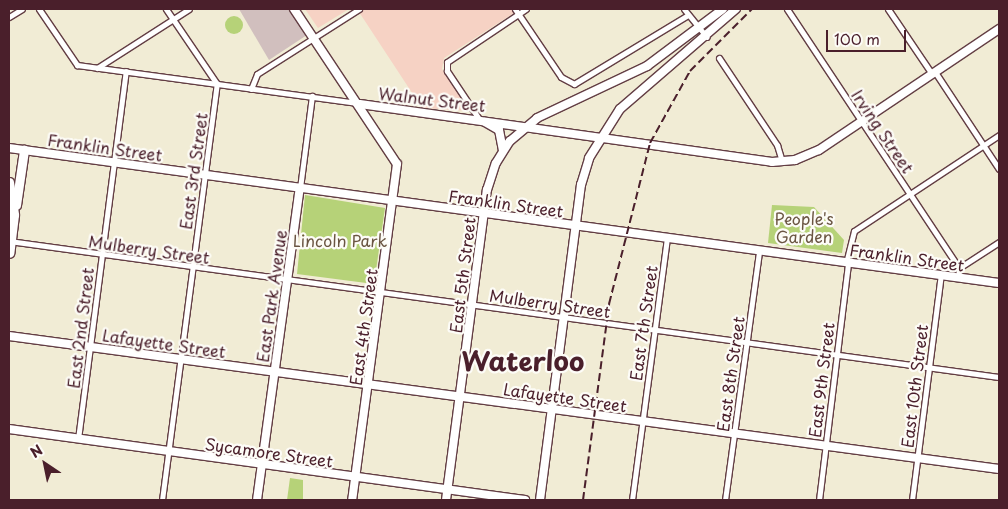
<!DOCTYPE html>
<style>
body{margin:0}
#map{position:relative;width:1008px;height:509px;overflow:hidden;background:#f1ecd5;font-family:"Playpen Sans",sans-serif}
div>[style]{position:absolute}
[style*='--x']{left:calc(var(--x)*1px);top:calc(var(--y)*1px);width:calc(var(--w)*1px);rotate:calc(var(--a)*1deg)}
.built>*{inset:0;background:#f6d2c4}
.industrial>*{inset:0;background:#d1bfbe}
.green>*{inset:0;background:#b6d278}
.round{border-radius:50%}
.roads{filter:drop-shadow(1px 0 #633e44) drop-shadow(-1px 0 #633e44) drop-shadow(0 1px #633e44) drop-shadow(0 -1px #633e44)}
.street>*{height:5px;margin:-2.5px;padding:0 2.5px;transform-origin:2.5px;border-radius:2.5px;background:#fff}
.secondary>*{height:8px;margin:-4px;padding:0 4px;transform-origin:4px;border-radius:4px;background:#fff}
.primary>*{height:8px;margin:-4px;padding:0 4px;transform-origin:4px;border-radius:4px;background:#fff}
.highway>*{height:9px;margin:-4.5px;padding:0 4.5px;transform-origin:4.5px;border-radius:4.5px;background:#fff}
.rail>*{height:2px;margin-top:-1px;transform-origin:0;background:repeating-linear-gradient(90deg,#4a1f2b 0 8px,transparent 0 12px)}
span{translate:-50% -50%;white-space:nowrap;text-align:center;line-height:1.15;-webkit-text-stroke:4.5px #fdfcf7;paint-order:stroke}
.street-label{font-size:16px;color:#4a1f2b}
.park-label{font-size:16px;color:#6a5542}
.town-label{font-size:26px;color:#4a1f2b;font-weight:700}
.frame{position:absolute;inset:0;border:10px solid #4a1f2b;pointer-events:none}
.north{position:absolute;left:20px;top:439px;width:50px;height:50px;-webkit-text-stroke:4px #fdfcf7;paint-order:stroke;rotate:326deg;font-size:14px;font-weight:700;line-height:20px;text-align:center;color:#4a1f2b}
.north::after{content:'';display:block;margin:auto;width:18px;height:22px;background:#4a1f2b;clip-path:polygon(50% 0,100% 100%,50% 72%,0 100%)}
.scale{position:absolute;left:826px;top:30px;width:80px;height:22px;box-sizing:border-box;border:2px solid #4a1f2b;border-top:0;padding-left:6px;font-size:15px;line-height:18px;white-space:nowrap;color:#4a1f2b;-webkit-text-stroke:4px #fdfcf7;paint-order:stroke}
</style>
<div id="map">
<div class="built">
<div style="clip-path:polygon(305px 9px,349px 9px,318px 28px)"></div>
<div style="clip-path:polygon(357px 9px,520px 9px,444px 58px,442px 69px,470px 111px,422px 108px)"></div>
</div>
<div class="industrial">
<div style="clip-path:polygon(239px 9px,294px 9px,310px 33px,269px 60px)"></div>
</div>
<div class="green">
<div class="round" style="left:225px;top:16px;width:18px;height:18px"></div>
<div style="clip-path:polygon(305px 195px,385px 208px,374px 284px,297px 274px)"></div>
<div style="clip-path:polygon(772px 205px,814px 207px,844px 240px,842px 253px,768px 243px)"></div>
<div style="clip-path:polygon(290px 478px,303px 480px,303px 500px,287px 500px)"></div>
</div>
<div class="roads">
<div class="street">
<div style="--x:39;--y:9;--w:68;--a:55.8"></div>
<div style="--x:77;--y:65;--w:283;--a:7.7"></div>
<div style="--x:515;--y:9;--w:82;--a:55.9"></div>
<div style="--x:561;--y:77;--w:15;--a:28"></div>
<div style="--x:574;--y:84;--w:133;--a:-31.2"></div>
<div style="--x:684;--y:9;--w:36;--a:51"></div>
<div style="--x:787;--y:9;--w:311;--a:56.4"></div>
<div style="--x:888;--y:9;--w:78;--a:55.9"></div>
<div style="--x:9;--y:17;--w:15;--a:-32"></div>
<div style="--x:719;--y:58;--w:105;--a:56.3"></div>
<div style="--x:777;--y:145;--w:17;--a:73"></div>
<div style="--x:97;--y:68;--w:109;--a:-32.7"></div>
<div style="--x:935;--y:72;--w:116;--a:56.6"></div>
<div style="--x:251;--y:89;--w:16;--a:-68"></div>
<div style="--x:257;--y:74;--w:121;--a:-32.5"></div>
<div style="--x:479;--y:119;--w:58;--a:-123.7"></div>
<div style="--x:447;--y:71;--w:9;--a:-90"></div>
<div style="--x:447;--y:62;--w:95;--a:-33.9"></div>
<div style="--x:300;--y:188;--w:93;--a:-82.6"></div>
<div style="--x:9;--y:241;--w:999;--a:7.82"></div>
<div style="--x:846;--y:263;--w:33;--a:-76"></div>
<div style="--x:854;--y:231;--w:174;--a:-33.5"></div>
<div style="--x:958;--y:278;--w:10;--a:-84"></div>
<div style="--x:959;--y:268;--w:48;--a:-33"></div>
<div style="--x:78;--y:439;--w:371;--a:-82.6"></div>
<div style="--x:162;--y:500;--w:420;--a:-82.5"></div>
<div style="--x:217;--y:84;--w:91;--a:-124.2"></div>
<div style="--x:632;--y:500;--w:263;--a:-82.4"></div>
<div style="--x:725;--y:500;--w:250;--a:-82.2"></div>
<div style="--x:819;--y:500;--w:239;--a:-83"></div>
<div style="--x:912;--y:500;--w:227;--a:-82.7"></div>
</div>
<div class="secondary">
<div style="--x:294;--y:9;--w:186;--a:56.4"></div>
<div style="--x:397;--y:164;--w:339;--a:97.6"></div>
<div style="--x:360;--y:104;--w:416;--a:8"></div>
<div style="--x:772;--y:162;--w:23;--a:-5"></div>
<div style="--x:795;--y:160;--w:26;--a:-23"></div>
<div style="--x:819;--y:150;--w:217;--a:-33.9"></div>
<div style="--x:485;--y:122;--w:16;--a:30"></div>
<div style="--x:499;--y:130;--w:20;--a:79"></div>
<div style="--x:9;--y:336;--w:999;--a:7.65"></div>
<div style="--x:9;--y:429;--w:521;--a:7.83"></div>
<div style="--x:257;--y:500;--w:315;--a:-82.2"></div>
<div style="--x:446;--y:500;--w:313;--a:-82.5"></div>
<div style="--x:487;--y:190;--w:28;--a:-72"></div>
<div style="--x:496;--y:163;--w:26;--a:-58"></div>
<div style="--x:510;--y:141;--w:35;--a:-40"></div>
<div style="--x:537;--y:118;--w:122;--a:-25.3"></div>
<div style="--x:647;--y:66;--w:95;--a:-36.9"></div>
<div style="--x:540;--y:500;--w:318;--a:-82.6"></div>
<div style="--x:581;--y:185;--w:28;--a:-73"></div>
<div style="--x:589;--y:158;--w:58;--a:-57.7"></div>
<div style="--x:620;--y:109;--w:153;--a:-40.8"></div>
</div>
<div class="primary">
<div style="--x:9;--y:148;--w:999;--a:7.77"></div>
</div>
<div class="highway">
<div style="--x:9;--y:182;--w:33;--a:81"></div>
<div style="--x:14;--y:215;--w:38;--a:97"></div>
<div style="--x:16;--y:205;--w:56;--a:-81.7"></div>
</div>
</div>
<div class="rail">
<div style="--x:583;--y:500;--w:198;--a:-82.4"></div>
<div style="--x:609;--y:304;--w:166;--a:-75.7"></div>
<div style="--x:650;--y:143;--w:82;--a:-60.9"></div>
<div style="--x:690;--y:71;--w:88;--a:-45"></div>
</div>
<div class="street-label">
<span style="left:432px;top:99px;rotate:7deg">Walnut Street</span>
<span style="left:883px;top:131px;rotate:56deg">Irving Street</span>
<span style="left:105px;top:147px;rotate:8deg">Franklin Street</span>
<span style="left:193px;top:171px;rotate:-82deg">East 3rd Street</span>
<span style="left:506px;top:203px;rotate:8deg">Franklin Street</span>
<span style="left:149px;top:249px;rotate:8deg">Mulberry Street</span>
<span style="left:907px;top:257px;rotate:8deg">Franklin Street</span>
<span style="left:462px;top:275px;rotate:-83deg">East 5th Street</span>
<span style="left:271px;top:296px;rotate:-82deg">East Park Avenue</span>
<span style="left:550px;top:303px;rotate:8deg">Mulberry Street</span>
<span style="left:643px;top:323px;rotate:-82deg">East 7th Street</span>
<span style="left:363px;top:327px;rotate:-82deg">East 4th Street</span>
<span style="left:80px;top:328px;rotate:-83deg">East 2nd Street</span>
<span style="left:164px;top:343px;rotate:8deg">Lafayette Street</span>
<span style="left:730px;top:374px;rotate:-82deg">East 8th Street</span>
<span style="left:821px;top:380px;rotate:-83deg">East 9th Street</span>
<span style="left:914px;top:386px;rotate:-83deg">East 10th Street</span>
<span style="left:565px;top:397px;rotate:8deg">Lafayette Street</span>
<span style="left:269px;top:452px;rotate:8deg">Sycamore Street</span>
</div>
<div class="park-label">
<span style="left:804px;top:227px">People's<br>Garden</span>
<span style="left:340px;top:240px">Lincoln Park</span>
</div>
<div class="town-label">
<span style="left:523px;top:361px">Waterloo</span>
</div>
<div class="frame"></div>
<div class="north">N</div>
<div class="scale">100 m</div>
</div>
